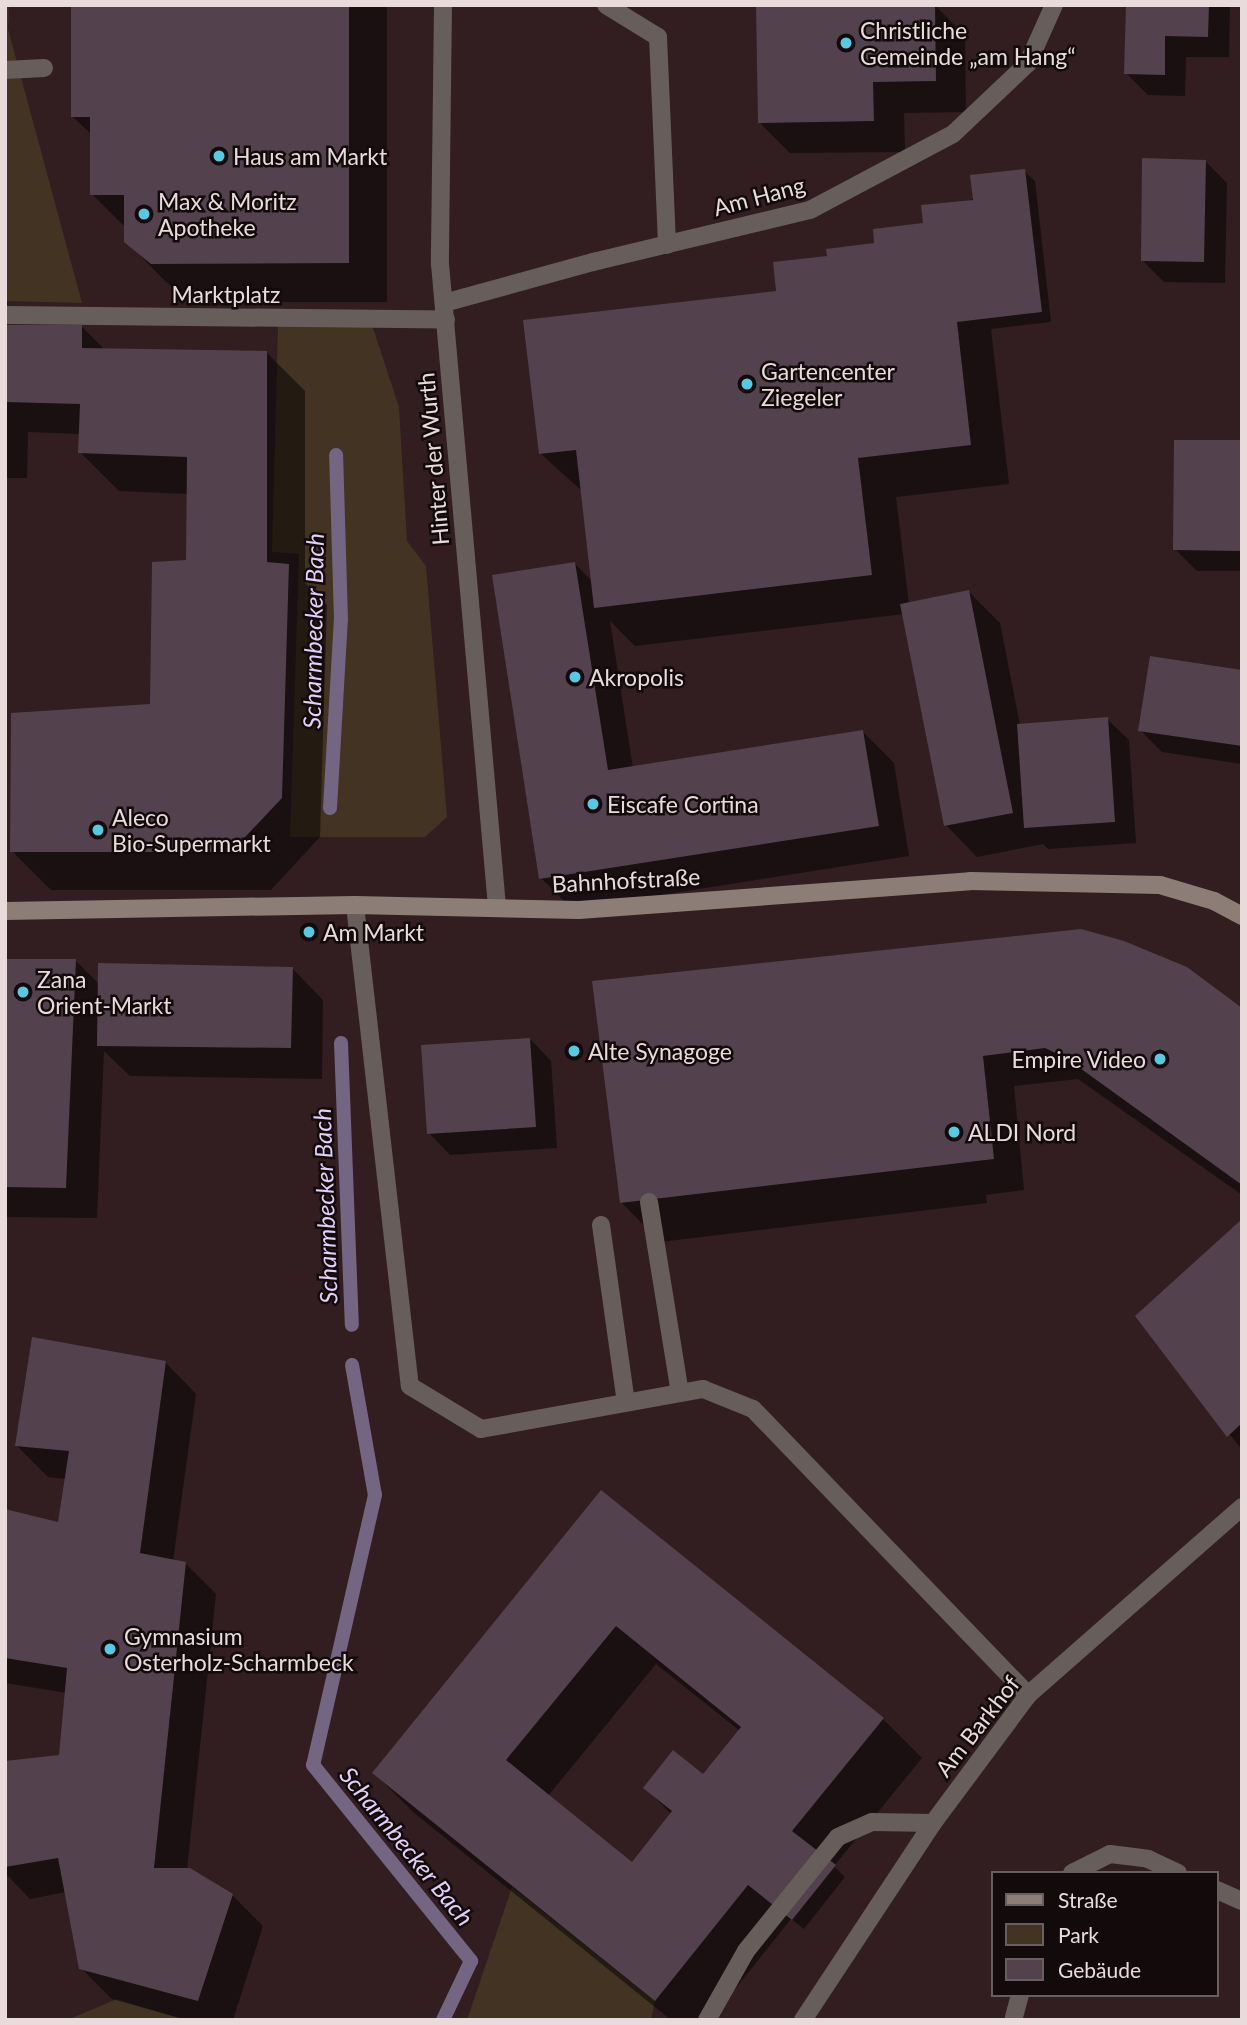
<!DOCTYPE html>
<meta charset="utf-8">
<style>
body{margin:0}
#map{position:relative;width:1247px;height:2025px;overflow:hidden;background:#321d21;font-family:Lato,sans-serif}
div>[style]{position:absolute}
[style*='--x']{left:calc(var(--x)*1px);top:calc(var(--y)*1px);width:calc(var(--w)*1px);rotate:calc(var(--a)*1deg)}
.green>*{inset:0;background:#423322}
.shadow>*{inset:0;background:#0007}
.stream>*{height:14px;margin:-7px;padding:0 7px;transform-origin:7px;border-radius:7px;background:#746682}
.building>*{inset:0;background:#53414d}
.lane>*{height:18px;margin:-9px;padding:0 9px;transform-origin:9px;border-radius:9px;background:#675d5a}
.street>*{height:18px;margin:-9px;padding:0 9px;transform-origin:9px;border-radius:9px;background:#675d5a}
.secondary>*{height:18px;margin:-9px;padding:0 9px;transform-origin:9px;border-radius:9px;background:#8d7d77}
.dots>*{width:19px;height:19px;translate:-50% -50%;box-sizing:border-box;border:4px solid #130a0c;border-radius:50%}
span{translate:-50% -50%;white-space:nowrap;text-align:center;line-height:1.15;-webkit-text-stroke:5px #130a0c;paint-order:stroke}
.poi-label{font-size:23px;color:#e9dadc}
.left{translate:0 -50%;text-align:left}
.right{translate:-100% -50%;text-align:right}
.street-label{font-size:23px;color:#e9dadc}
.water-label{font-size:24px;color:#e3cff8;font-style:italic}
.frame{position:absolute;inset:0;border:7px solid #e9dadc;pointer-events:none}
.legend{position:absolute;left:991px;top:1871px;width:228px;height:126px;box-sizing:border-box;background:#130a0c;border:2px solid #695d5f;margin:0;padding:9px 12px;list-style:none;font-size:21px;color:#e9dadc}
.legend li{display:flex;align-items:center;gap:14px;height:35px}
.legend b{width:35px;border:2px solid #695d5f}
</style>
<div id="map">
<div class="green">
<div style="clip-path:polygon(5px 5px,9px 5px,8px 29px,82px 303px,5px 301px)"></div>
<div style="clip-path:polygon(278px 325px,372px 325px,399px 407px,407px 541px,426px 566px,447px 817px,425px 837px,290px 837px,299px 554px,272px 552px)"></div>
<div style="clip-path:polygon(512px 1887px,655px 2001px,651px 2020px,467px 2020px)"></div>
<div style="clip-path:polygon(117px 1999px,185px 2020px,67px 2020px)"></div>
</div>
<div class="shadow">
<div style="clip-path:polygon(73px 5px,387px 5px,387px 302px,192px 302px,165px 281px,126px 241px,126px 228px,92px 194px,92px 135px,73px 117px)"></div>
<div style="clip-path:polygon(935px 5px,965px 36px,966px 112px,904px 113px,905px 152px,790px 153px,759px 122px)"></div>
<div style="clip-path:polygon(1127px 5px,1230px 5px,1229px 57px,1186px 57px,1185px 96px,1148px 95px,1126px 73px)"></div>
<div style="clip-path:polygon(1205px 161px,1227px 183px,1225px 283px,1164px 282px,1142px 260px)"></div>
<div style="clip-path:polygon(1024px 171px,1035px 181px,1051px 322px,991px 329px,1009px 484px,896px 497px,909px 604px,969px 592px,1000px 623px,1020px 725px,1107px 719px,1129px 740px,1136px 843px,1048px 849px,1043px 844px,977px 857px,946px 825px,904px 614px,635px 646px,610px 621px,633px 768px,863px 732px,894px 763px,909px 856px,572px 909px,541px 878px,575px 564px,593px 582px,583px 492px,540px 453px,829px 258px,925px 225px)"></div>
<div style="clip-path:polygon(5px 327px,82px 327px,105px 350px,266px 352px,305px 391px,305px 583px,327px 605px,320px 837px,271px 890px,51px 890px,12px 851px,152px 706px,187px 562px,188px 494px,119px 491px,80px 452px,80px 434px,28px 432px,27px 478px,5px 478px)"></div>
<div style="clip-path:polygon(1242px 442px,1242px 571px,1197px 571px,1175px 549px)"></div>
<div style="clip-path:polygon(1242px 671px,1242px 764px,1162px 752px,1140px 730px)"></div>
<div style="clip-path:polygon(75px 960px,99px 984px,292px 968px,323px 1000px,322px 1079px,130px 1076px,104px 1051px,97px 1218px,5px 1217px,5px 961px)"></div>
<div style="clip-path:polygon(594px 982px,1242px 1010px,1242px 1195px,1078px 1079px,1014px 1086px,1024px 1190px,986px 1195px,987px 1203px,660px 1242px,621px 1202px)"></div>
<div style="clip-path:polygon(530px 1039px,551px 1061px,557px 1148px,450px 1155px,429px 1133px)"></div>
<div style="clip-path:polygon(1242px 1221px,1242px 1450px,1138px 1316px)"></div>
<div style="clip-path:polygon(165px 1362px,196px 1394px,173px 1561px,185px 1563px,216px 1594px,187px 1870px,232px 1895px,263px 1926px,233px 2020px,187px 2020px,112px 1999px,81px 1968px,66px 1892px,30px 1899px,5px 1873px,5px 1763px,61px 1756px,67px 1693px,5px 1683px,5px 1511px,59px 1524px,66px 1479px,48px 1477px,17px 1446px)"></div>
<div style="clip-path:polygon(evenodd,601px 1492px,883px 1719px,922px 1758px,834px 1866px,845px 1877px,804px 1929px,791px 1919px,710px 2020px,671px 2020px,413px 1812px,374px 1773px,601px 1492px,656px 1664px,740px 1731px,703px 1776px,645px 1787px,672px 1815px,632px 1864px,548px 1796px,656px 1664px)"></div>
</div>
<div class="stream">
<div style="--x:330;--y:808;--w:188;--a:-86.7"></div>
<div style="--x:341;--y:620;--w:165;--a:-91.7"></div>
<div style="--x:341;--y:1043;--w:282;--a:87.8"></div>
<div style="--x:352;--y:1365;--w:132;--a:80"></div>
<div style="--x:375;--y:1495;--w:277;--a:102.9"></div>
<div style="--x:313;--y:1765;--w:252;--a:51.1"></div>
<div style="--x:471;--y:1961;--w:65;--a:115.4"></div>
</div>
<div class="building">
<div style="clip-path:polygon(71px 5px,349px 5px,349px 263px,151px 264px,124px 242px,124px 195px,90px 195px,90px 117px,71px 117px)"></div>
<div style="clip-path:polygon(756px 5px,935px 5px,936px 81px,873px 82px,874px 121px,758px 123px)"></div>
<div style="clip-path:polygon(1126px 5px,1209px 5px,1208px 37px,1165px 36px,1165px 75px,1124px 74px)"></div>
<div style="clip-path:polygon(1142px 158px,1206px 160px,1204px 262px,1141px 261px)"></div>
<div style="clip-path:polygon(1025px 169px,1042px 312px,957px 322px,971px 445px,858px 458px,872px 575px,594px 608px,576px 450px,539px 454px,523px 320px,776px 291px,773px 262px,827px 256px,826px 249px,874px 243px,873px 229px,923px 223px,921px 205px,973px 200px,970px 175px)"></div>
<div style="clip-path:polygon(5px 325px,82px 325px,82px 348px,267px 351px,267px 562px,289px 564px,282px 798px,231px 852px,10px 852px,11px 713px,150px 704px,152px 562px,186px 560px,187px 457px,78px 453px,80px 404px,5px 402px)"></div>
<div style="clip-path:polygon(1174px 440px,1242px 440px,1242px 551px,1173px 550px)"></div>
<div style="clip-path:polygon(575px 562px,608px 770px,863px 730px,879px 826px,539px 879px,492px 575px)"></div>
<div style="clip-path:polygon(969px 590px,1013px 813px,944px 826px,900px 604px)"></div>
<div style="clip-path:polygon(1150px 656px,1242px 670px,1242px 746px,1138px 731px)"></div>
<div style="clip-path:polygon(1108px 717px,1115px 822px,1024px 828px,1017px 724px)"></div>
<div style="clip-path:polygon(1081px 929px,1124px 941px,1187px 967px,1242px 1008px,1242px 1185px,1066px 1058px,1045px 1048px,983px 1056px,994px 1159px,620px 1203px,592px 981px)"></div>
<div style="clip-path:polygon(5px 959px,76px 959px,66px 1188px,5px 1187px)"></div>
<div style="clip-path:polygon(98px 963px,293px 967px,291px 1048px,97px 1046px)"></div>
<div style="clip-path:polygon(530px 1038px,536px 1127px,427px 1134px,421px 1045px)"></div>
<div style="clip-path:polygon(1242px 1219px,1242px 1423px,1227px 1437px,1135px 1316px)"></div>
<div style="clip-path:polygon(32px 1337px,166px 1361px,140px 1553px,186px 1562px,154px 1868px,190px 1868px,233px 1894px,198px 2001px,79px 1969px,58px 1858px,5px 1867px,5px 1761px,59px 1755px,67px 1668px,5px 1658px,5px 1509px,58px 1522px,69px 1451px,15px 1446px)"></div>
<div style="clip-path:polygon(evenodd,601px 1490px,884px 1718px,792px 1831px,836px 1865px,792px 1920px,748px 1885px,655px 2001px,372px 1773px,601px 1490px,616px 1626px,741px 1727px,703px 1774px,673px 1750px,643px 1788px,672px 1811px,632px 1862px,506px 1760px,616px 1626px)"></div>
</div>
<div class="lane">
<div style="--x:606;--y:5;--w:61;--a:31.6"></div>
<div style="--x:658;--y:37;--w:208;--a:87.5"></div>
<div style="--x:355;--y:905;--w:484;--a:83.5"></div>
<div style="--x:410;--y:1386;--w:83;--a:31.2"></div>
<div style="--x:481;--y:1429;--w:226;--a:-10.2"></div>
<div style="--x:703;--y:1389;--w:54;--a:21.8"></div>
<div style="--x:753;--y:1409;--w:397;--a:46.1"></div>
<div style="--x:649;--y:1202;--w:193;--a:80.8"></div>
<div style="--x:601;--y:1225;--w:179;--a:82"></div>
<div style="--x:1072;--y:1873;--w:42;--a:-26.6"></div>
<div style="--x:1110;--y:1854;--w:38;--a:7"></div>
<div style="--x:1148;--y:1859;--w:33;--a:25"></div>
<div style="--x:1217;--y:1890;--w:27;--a:24"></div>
<div style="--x:1014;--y:2017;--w:23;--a:-75"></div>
<div style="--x:707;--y:2020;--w:79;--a:-60.5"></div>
<div style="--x:746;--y:1951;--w:146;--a:-51.1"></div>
<div style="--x:838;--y:1837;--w:37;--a:-24"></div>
<div style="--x:872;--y:1822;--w:61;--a:0.9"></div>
</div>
<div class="street">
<div style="--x:443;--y:5;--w:259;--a:90.7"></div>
<div style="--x:440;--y:264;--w:646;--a:84.93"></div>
<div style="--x:5;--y:70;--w:39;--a:-3"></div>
<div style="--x:444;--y:303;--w:155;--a:-15.4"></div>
<div style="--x:593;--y:262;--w:223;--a:-13.5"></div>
<div style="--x:810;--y:210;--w:162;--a:-28"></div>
<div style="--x:953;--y:134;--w:103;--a:-43.4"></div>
<div style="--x:1028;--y:63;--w:64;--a:-65.9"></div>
<div style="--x:5;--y:315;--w:441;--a:0.6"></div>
<div style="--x:803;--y:2020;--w:236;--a:-56.6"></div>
<div style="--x:933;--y:1823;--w:159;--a:-53.4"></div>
<div style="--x:1028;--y:1695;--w:285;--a:-41.3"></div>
</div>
<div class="secondary">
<div style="--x:5;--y:911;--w:350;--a:-1"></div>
<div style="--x:355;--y:905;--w:224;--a:1.3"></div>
<div style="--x:579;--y:910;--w:392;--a:-4.2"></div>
<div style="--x:970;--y:881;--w:190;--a:1.2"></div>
<div style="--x:1160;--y:885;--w:56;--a:16.5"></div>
<div style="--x:1214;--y:901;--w:32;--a:28"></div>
</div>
<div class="dots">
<div style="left:846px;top:43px;background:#58c9e3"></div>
<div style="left:219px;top:156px;background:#58c9e3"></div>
<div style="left:144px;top:214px;background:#58c9e3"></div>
<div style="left:747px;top:384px;background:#58c9e3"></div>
<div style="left:575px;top:677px;background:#58c9e3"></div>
<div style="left:593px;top:804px;background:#58c9e3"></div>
<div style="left:98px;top:830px;background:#58c9e3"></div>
<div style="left:309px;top:932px;background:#58c9e3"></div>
<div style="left:23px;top:992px;background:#58c9e3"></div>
<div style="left:574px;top:1051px;background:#58c9e3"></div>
<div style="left:1160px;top:1059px;background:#58c9e3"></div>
<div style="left:954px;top:1132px;background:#58c9e3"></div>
<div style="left:110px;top:1649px;background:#58c9e3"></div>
</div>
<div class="poi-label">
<span class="left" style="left:860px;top:43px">Christliche<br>Gemeinde „am Hang“</span>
<span class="left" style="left:233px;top:156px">Haus am Markt</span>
<span class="left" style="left:158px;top:214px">Max &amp; Moritz<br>Apotheke</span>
<span class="left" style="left:761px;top:384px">Gartencenter<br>Ziegeler</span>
<span class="left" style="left:589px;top:677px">Akropolis</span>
<span class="left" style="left:607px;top:804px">Eiscafe Cortina</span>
<span class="left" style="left:112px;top:830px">Aleco<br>Bio-Supermarkt</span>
<span class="left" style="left:323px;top:932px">Am Markt</span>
<span class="left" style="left:37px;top:992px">Zana<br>Orient-Markt</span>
<span class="left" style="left:588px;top:1051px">Alte Synagoge</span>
<span class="right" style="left:1146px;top:1059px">Empire Video</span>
<span class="left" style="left:968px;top:1132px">ALDI Nord</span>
<span class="left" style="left:124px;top:1649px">Gymnasium<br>Osterholz-Scharmbeck</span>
</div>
<div class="street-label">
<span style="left:759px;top:196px;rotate:-15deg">Am Hang</span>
<span style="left:226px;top:294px">Marktplatz</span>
<span style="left:433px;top:459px;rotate:-95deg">Hinter der Wurth</span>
<span style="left:626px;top:880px;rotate:-3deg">Bahnhofstraße</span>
<span style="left:977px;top:1726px;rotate:-52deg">Am Barkhof</span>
</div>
<div class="water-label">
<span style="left:313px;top:631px;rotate:-89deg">Scharmbecker Bach</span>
<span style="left:325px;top:1206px;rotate:-92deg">Scharmbecker Bach</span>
<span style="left:407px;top:1846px;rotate:51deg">Scharmbecker Bach</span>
</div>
<div class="frame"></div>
<ul class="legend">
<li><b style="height:9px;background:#8d7d77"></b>Straße</li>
<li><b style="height:19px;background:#423322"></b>Park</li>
<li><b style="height:19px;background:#53414d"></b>Gebäude</li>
</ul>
</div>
